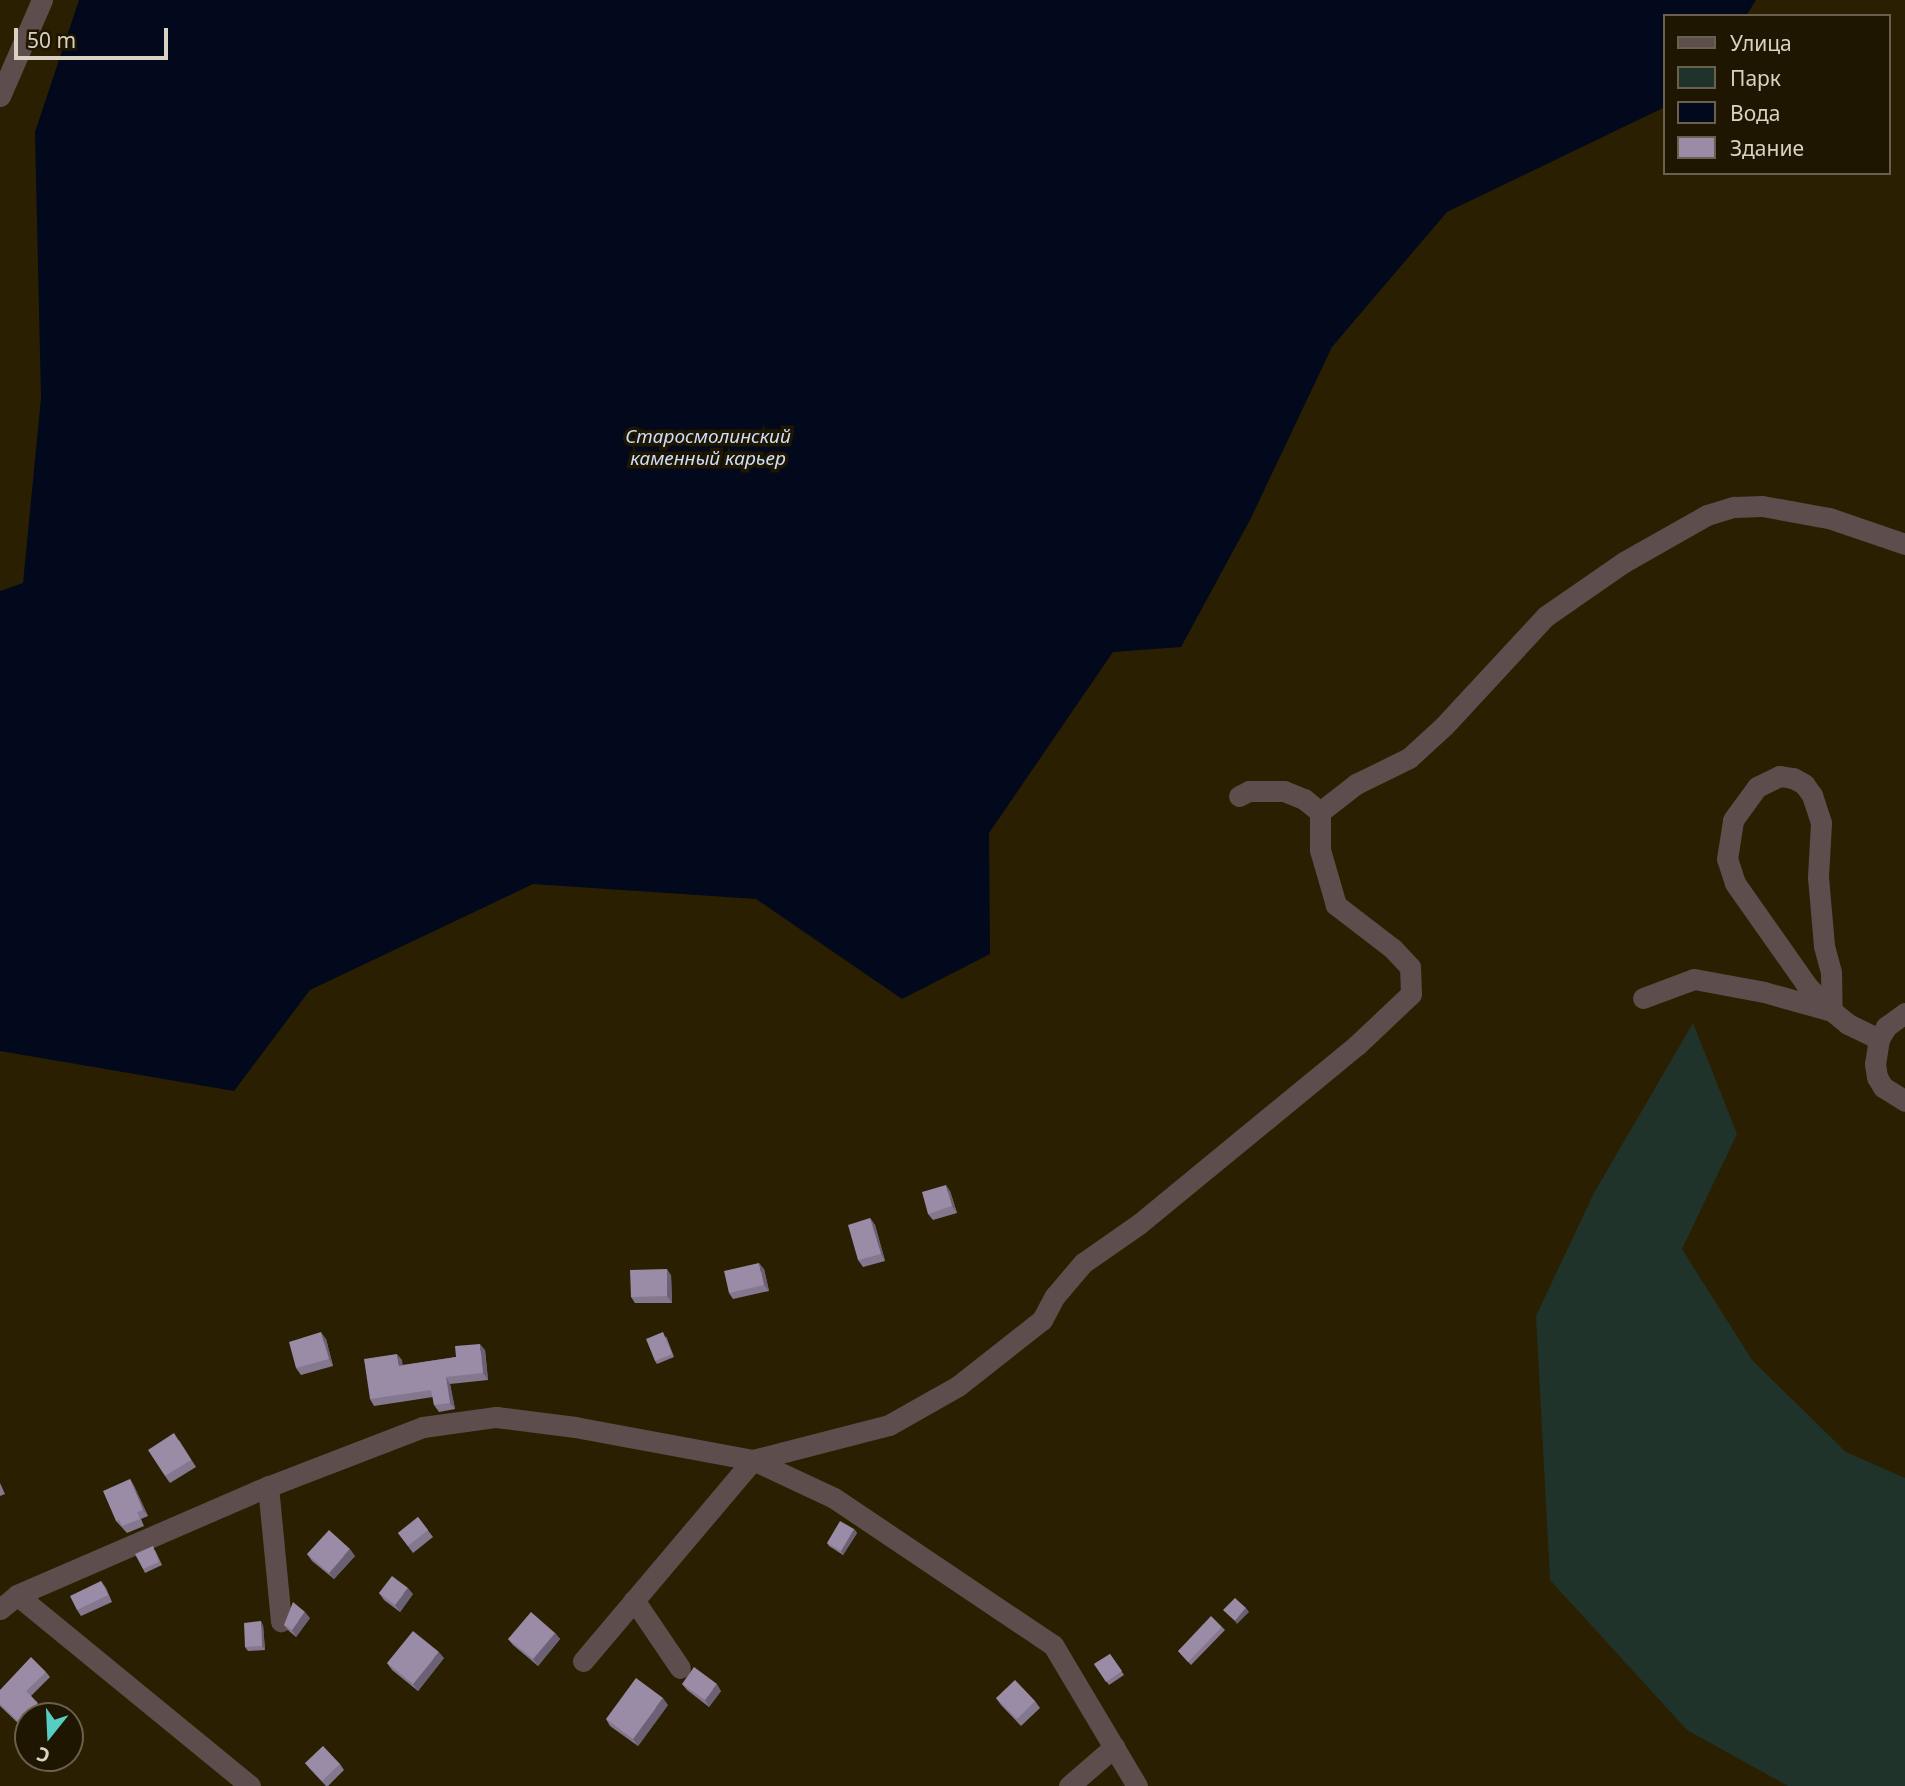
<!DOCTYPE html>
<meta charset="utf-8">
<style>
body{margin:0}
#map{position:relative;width:1905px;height:1786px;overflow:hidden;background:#2a1f00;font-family:"Noto Sans",sans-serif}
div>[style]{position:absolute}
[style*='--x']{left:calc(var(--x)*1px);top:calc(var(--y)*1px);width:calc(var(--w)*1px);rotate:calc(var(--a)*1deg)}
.green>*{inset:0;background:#20332a}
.water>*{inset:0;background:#02091c}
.minor>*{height:21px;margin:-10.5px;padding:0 10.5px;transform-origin:10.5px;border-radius:10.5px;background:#5d4e4d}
.wall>*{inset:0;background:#84788f}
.shaded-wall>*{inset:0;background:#6c6174}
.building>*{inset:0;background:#9a8ba6}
span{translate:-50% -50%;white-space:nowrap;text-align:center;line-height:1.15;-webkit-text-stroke:7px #1f1601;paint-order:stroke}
.water-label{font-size:19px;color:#cddefc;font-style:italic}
.legend{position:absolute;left:1663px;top:14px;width:228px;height:161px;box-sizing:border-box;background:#1f1601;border:2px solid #69614d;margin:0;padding:9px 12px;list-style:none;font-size:21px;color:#d9d2c0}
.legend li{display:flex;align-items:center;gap:14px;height:35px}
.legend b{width:35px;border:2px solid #69614d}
.north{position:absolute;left:14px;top:1702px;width:70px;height:70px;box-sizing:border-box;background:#1f1601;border:2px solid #69614d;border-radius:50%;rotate:198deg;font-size:19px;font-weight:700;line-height:28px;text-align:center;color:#d9d2c0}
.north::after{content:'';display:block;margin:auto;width:24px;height:32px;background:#56cec4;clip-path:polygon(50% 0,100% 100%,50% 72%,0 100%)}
.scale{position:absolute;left:14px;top:28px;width:154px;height:32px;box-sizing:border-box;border:4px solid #d9d2c0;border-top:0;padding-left:9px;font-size:21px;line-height:24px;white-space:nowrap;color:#d9d2c0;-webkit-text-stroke:5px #1f1601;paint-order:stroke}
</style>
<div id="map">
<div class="green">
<div style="clip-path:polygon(1693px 1023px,1737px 1134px,1682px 1249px,1752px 1360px,1846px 1452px,1905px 1478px,1905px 1786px,1788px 1786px,1687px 1730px,1550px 1580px,1536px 1316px,1594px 1193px)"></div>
</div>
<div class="water">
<div style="clip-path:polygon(79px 0,1756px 0,1746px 16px,1665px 16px,1665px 107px,1447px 212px,1332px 347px,1250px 520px,1181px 647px,1113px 652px,989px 833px,990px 954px,902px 999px,756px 899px,533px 884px,310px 990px,234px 1091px,0 1051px,0 591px,23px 583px,41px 398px,35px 132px)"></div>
</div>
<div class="minor">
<div style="--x:0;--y:96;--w:105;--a:-66.4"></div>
<div style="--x:1780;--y:776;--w:13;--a:9"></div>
<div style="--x:1793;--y:778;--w:13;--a:29"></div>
<div style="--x:1804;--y:784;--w:14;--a:54"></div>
<div style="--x:1812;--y:795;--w:29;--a:72"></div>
<div style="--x:1821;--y:823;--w:54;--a:93.2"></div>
<div style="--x:1818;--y:877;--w:69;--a:85"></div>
<div style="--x:1824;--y:946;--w:27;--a:75"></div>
<div style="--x:1831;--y:972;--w:39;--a:89"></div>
<div style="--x:1832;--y:1011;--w:34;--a:-135"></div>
<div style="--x:1808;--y:987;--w:127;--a:-125.1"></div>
<div style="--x:1735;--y:883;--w:25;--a:-108"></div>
<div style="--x:1727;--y:859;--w:39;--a:-81"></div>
<div style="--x:1733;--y:820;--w:41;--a:-54"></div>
<div style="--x:1757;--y:787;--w:25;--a:-26"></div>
<div style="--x:1239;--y:796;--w:11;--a:-27"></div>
<div style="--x:1249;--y:791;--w:35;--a:0"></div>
<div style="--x:1284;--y:791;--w:22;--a:22"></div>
<div style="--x:1304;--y:799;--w:21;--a:39"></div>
<div style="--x:1643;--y:998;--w:54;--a:-20.4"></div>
<div style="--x:1694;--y:979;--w:71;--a:10.5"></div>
<div style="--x:1764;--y:992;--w:71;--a:15.6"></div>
<div style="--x:1832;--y:1011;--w:21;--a:39"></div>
<div style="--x:1848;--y:1024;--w:34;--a:26"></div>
<div style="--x:1905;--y:1013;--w:24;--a:144"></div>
<div style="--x:1886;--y:1027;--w:14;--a:120"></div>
<div style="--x:1879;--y:1039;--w:25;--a:99"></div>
<div style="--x:1875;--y:1064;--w:13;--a:81"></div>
<div style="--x:1877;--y:1077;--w:12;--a:59"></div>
<div style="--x:1883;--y:1087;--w:26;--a:32"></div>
<div style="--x:268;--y:1486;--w:136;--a:84.5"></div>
<div style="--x:17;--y:1595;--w:301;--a:39.3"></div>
<div style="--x:634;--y:1600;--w:82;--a:55.9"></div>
<div style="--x:0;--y:1609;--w:22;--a:-39"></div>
<div style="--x:17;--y:1595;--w:262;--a:-23.4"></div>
<div style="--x:257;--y:1491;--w:178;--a:-21.1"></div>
<div style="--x:423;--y:1427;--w:74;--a:-7.8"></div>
<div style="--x:496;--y:1417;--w:80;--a:7.2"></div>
<div style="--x:575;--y:1427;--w:181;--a:10.5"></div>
<div style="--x:753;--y:1460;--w:89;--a:25.1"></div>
<div style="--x:834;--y:1498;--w:264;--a:33.9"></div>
<div style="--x:1053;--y:1645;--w:164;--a:59.2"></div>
<div style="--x:583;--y:1661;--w:263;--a:-49.8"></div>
<div style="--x:753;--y:1460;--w:140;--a:-14.4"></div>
<div style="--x:889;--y:1425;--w:79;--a:-29.5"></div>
<div style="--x:958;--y:1386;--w:107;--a:-38.2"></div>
<div style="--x:1042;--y:1320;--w:27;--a:-62"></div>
<div style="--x:1055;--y:1296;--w:43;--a:-49.7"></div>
<div style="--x:1083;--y:1263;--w:68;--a:-34.9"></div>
<div style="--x:1139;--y:1224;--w:282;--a:-39.4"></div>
<div style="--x:1357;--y:1045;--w:74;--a:-43.4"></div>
<div style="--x:1411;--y:994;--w:27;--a:-92"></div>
<div style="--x:1410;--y:967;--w:26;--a:-133"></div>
<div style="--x:1392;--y:948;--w:71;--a:-142.5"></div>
<div style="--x:1336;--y:905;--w:57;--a:-106.2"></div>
<div style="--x:1320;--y:850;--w:38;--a:-90"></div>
<div style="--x:1320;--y:812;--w:46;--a:-37.9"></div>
<div style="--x:1356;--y:784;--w:59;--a:-26.1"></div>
<div style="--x:1409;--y:758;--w:47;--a:-42.4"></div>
<div style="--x:1444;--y:726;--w:150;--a:-47.2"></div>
<div style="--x:1546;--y:616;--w:95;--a:-34.7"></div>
<div style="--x:1624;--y:562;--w:95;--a:-29.5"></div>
<div style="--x:1707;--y:515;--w:28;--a:-17"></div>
<div style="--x:1734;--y:507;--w:28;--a:-2"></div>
<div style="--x:1762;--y:506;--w:68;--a:10.2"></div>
<div style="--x:1829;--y:518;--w:80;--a:18.9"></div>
<div style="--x:1069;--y:1786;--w:60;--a:-40.9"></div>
</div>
<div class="wall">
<div style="clip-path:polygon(950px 1191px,957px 1213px,933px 1220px,928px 1214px)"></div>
<div style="clip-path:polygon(870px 1218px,875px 1225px,885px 1261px,863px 1267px,858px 1260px)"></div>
<div style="clip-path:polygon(764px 1269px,769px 1291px,733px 1299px,729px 1293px)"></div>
<div style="clip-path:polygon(671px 1275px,672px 1303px,635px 1303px,631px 1297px)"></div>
<div style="clip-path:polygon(666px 1336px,674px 1357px,657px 1364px,655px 1361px)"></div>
<div style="clip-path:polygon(326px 1339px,333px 1366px,301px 1375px,296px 1368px)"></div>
<div style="clip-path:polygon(485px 1350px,488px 1380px,450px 1384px,455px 1409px,439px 1412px,434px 1405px,433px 1397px,374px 1406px,370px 1399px,402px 1360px,402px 1365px,456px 1357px)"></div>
<div style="clip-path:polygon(179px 1440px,196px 1467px,170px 1483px,165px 1476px)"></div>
<div style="clip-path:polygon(130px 1479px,134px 1486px,148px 1516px,141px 1519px,144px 1526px,127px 1533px,116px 1521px)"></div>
<div style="clip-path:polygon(0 1483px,5px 1494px,0 1496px)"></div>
<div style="clip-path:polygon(418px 1517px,433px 1537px,413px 1553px,398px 1533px)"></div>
<div style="clip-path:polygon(854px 1529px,857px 1533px,843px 1555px,829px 1546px,827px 1543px)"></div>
<div style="clip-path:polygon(155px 1550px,162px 1565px,145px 1573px,143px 1569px)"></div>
<div style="clip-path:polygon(307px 1554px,355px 1556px,334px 1579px,312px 1561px)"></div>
<div style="clip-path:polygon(101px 1581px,106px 1588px,112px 1602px,81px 1616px,77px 1610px)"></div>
<div style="clip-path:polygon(379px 1593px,413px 1594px,400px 1612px,384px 1600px)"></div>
<div style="clip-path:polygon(310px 1618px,296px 1637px,289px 1631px,284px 1625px)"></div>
<div style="clip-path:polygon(263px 1625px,265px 1650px,248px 1651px,245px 1647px)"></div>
<div style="clip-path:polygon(1222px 1627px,1225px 1630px,1191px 1665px,1178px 1651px)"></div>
<div style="clip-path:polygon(555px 1633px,560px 1639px,538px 1666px,513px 1645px,508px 1639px)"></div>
<div style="clip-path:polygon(1110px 1654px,1124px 1675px,1109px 1685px,1094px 1664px)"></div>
<div style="clip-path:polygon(444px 1658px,418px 1691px,392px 1670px,387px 1663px)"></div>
<div style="clip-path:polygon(46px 1672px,50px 1677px,31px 1696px,42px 1709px,35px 1716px,28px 1716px,28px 1723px,23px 1728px,0 1706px,0 1690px)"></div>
<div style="clip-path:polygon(682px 1684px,721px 1691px,709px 1707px,687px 1690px)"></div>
<div style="clip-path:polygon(996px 1698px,1035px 1701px,1040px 1708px,1021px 1726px,1001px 1705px)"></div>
<div style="clip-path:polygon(668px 1705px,638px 1746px,610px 1726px,606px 1719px)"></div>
<div style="clip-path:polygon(305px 1763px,340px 1764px,344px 1770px,328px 1786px,326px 1786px,310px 1769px)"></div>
</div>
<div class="shaded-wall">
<div style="clip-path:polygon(946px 1185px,950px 1191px,957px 1213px,952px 1206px)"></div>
<div style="clip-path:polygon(870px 1218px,875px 1225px,885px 1261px,881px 1254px)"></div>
<div style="clip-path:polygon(759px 1263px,764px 1269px,769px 1291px,764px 1285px)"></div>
<div style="clip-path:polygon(667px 1269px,671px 1275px,672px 1303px,667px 1296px)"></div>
<div style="clip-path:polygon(321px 1332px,326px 1339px,333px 1366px,329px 1359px)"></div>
<div style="clip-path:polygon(480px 1344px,485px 1350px,488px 1380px,483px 1373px)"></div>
<div style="clip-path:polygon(397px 1354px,402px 1360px,404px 1373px,399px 1366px)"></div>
<div style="clip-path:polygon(446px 1377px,450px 1384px,455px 1409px,450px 1403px)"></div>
<div style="clip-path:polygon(130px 1479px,134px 1486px,148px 1516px,143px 1510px)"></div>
<div style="clip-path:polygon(854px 1529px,857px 1533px,843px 1555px,841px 1551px)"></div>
<div style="clip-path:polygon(350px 1549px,355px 1556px,334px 1579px,329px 1573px)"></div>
<div style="clip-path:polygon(408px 1588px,413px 1594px,400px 1612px,395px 1605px)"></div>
<div style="clip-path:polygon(1246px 1608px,1249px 1612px,1237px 1624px,1235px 1621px)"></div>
<div style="clip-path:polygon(305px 1612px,310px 1618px,296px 1637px,292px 1630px)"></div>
<div style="clip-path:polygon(261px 1621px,263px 1625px,265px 1650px,262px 1646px)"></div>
<div style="clip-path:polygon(555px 1633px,560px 1639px,538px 1666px,533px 1659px)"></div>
<div style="clip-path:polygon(439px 1652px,444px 1658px,418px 1691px,413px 1684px)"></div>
<div style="clip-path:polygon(717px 1684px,721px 1691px,709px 1707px,705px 1700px)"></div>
<div style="clip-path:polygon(663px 1698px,668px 1705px,638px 1746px,633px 1739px)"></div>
</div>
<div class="building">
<div style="clip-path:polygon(946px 1185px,952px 1206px,928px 1214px,922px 1192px)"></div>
<div style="clip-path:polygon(870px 1218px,881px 1254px,858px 1260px,848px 1225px)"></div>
<div style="clip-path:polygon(759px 1263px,764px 1285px,729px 1293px,724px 1271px)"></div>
<div style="clip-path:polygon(667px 1269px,667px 1296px,631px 1297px,630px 1270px)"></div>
<div style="clip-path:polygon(321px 1332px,329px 1359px,296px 1368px,289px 1342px)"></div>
<div style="clip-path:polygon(663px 1332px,672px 1354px,655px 1361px,646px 1339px)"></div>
<div style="clip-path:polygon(480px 1344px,483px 1373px,446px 1377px,450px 1403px,434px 1405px,431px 1390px,370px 1399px,364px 1359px,397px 1354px,399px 1366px,456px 1357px,455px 1346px)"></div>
<div style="clip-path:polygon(174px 1433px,191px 1460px,165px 1476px,148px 1450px)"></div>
<div style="clip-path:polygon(130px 1479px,143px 1510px,137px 1512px,140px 1519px,122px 1526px,119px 1520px,116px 1521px,103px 1491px)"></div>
<div style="clip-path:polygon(418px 1517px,428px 1530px,408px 1546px,398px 1533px)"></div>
<div style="clip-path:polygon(840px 1521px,854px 1529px,841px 1551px,827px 1543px)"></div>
<div style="clip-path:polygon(329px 1530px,350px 1549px,329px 1573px,307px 1554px)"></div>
<div style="clip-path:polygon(153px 1546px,159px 1562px,143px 1569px,135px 1554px)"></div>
<div style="clip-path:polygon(392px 1576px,408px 1588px,395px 1605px,379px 1593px)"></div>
<div style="clip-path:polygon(101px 1581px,108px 1595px,77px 1610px,70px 1596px)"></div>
<div style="clip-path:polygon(1235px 1598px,1246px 1608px,1235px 1621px,1223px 1610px)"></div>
<div style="clip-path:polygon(293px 1602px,305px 1612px,292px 1630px,284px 1625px)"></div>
<div style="clip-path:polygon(531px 1612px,555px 1633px,533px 1659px,508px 1639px)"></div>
<div style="clip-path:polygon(1211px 1616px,1222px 1627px,1188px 1662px,1178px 1651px)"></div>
<div style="clip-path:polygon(261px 1621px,262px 1646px,245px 1647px,244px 1623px)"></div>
<div style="clip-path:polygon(413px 1631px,439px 1652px,413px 1684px,387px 1663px)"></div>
<div style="clip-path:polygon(1110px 1654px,1122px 1671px,1106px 1682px,1094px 1664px)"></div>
<div style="clip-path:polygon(31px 1657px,46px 1672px,26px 1691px,38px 1703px,19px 1722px,0 1704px,0 1690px)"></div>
<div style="clip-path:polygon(694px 1667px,717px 1684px,705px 1700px,682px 1684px)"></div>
<div style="clip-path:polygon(636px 1678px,663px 1698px,633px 1739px,606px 1719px)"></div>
<div style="clip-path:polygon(1015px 1680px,1035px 1701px,1017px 1719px,996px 1698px)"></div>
<div style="clip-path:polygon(323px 1746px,340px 1764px,322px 1781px,305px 1763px)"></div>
</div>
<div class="water-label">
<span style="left:708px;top:448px">Старосмолинский<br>каменный карьер</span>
</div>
<ul class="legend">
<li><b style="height:9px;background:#5d4e4d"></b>Улица</li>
<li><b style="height:19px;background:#20332a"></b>Парк</li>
<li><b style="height:19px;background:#02091c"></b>Вода</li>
<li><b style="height:19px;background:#9a8ba6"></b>Здание</li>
</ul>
<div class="north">С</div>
<div class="scale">50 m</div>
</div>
